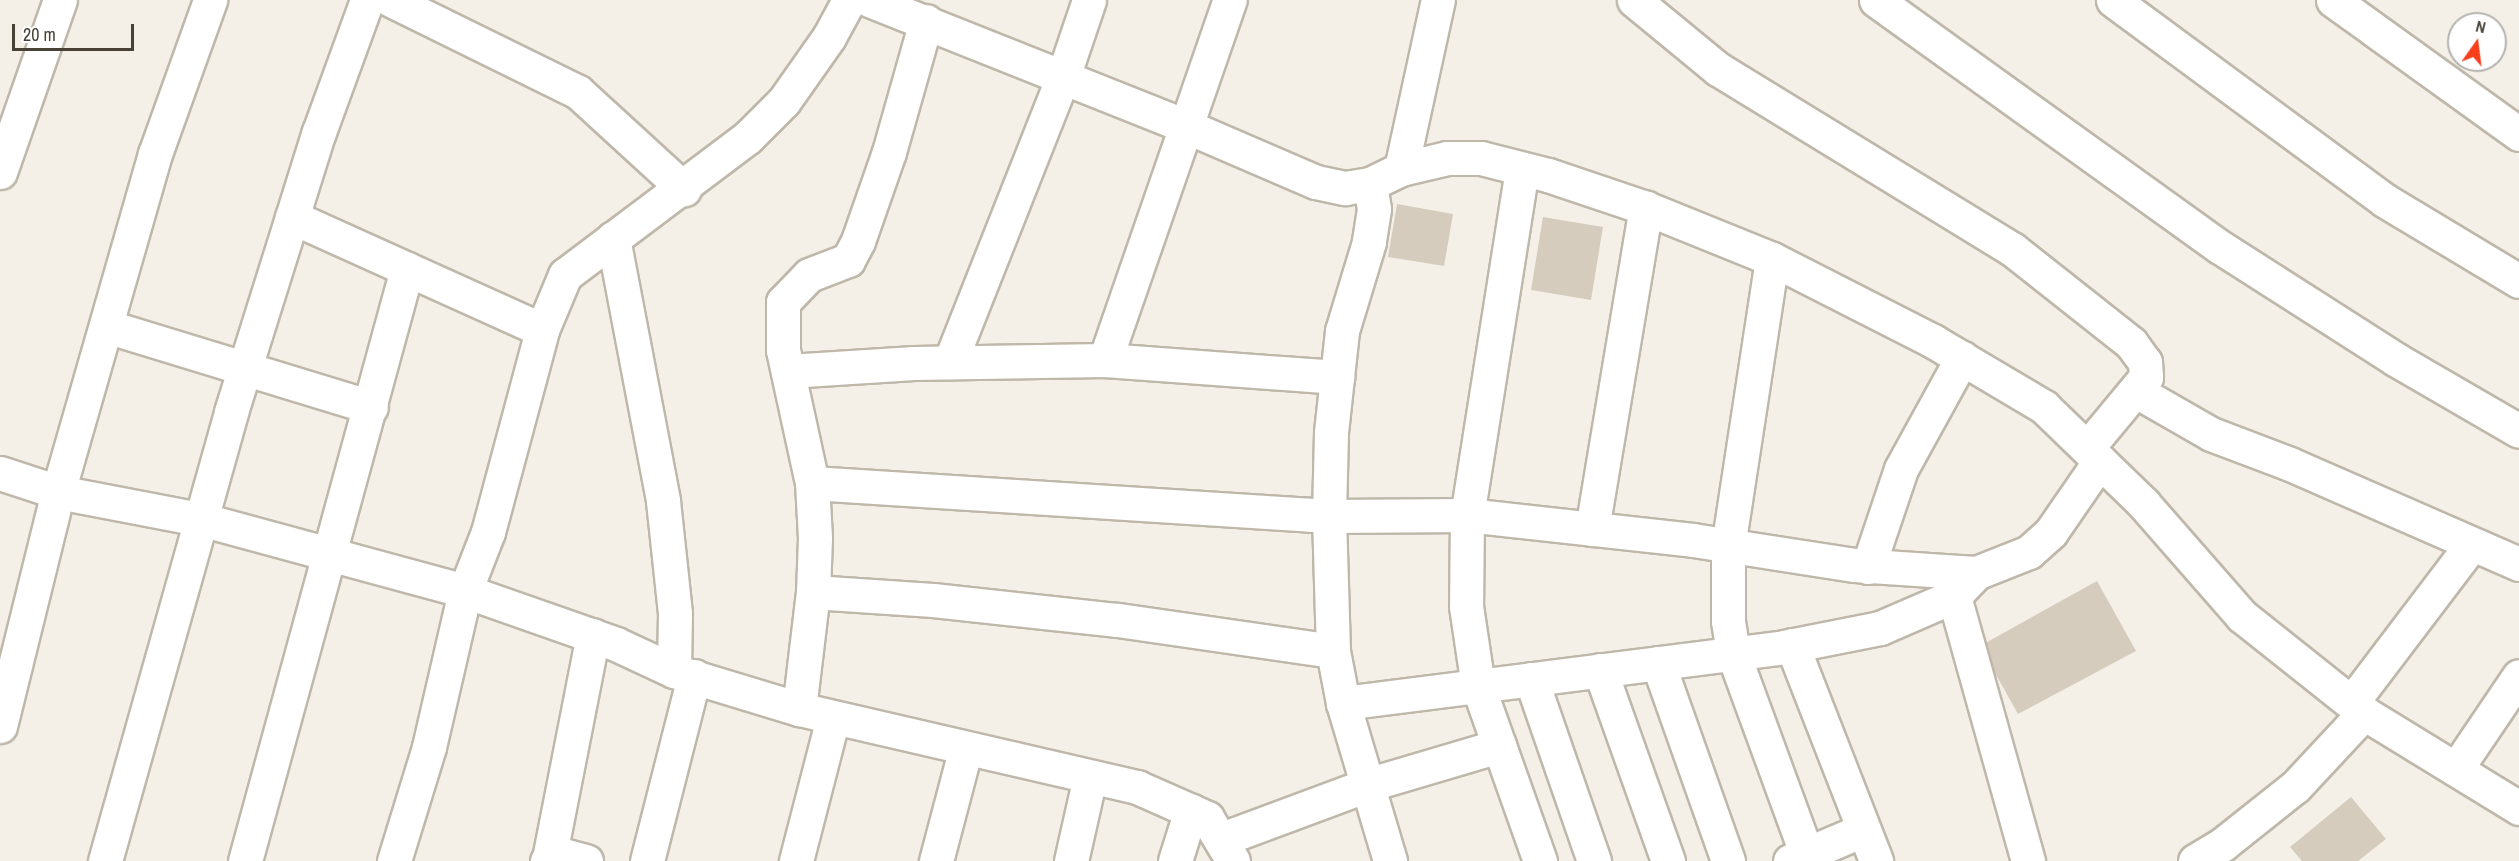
<!DOCTYPE html>
<style>
body{margin:0}
#map{position:relative;width:2519px;height:861px;overflow:hidden;background:#f4f0e8;font-family:"Archivo Narrow",sans-serif}
div>[style]{position:absolute}
[style*='--x']{left:calc(var(--x)*1px);top:calc(var(--y)*1px);width:calc(var(--w)*1px);rotate:calc(var(--a)*1deg)}
.building>*{inset:0;background:#d5ccbd}
.roads{filter:drop-shadow(2px 0 #bfb8aa) drop-shadow(-2px 0 #bfb8aa) drop-shadow(0 2px #bfb8aa) drop-shadow(0 -2px #bfb8aa)}
.minor>*{height:33px;margin:-16.5px;padding:0 16.5px;transform-origin:16.5px;border-radius:16.5px;background:#fff}
.tertiary>*{height:33px;margin:-16.5px;padding:0 16.5px;transform-origin:16.5px;border-radius:16.5px;background:#fff}
span{translate:-50% -50%;white-space:nowrap;text-align:center;line-height:1.15;-webkit-text-stroke:4.5px #fff;paint-order:stroke}
.north{position:absolute;left:2447px;top:12px;width:60px;height:60px;box-sizing:border-box;background:#fff;border:2px solid #b5b3af;border-radius:50%;rotate:14deg;font-size:16px;font-weight:700;line-height:24px;text-align:center;color:#474136}
.north::after{content:'';display:block;margin:auto;width:21px;height:27px;background:#f73f1b;clip-path:polygon(50% 0,100% 100%,50% 72%,0 100%)}
.scale{position:absolute;left:12px;top:24px;width:122px;height:27px;box-sizing:border-box;border:3px solid #474136;border-top:0;padding-left:8px;font-size:18px;line-height:21px;white-space:nowrap;color:#474136;-webkit-text-stroke:4px #fff;paint-order:stroke}
</style>
<div id="map">
<div class="building">
<div style="clip-path:polygon(1397px 204px,1453px 214px,1444px 266px,1388px 257px)"></div>
<div style="clip-path:polygon(1543px 217px,1603px 227px,1591px 300px,1531px 290px)"></div>
<div style="clip-path:polygon(2097px 581px,2136px 651px,2018px 714px,1980px 646px)"></div>
<div style="clip-path:polygon(2351px 797px,2386px 839px,2358px 861px,2302px 861px,2290px 847px)"></div>
</div>
<div class="roads">
<div class="minor">
<div style="--x:391;--y:0;--w:208;--a:26.2"></div>
<div style="--x:578;--y:92;--w:144;--a:42.5"></div>
<div style="--x:1634;--y:0;--w:109;--a:39.4"></div>
<div style="--x:1718;--y:69;--w:345;--a:31.5"></div>
<div style="--x:2012;--y:249;--w:152;--a:38.3"></div>
<div style="--x:2131;--y:343;--w:24;--a:54"></div>
<div style="--x:2145;--y:362;--w:15;--a:86"></div>
<div style="--x:2146;--y:377;--w:92;--a:129.7"></div>
<div style="--x:1876;--y:0;--w:423;--a:35.7"></div>
<div style="--x:2220;--y:247;--w:208;--a:32.6"></div>
<div style="--x:2395;--y:359;--w:143;--a:30.1"></div>
<div style="--x:2113;--y:0;--w:337;--a:36.4"></div>
<div style="--x:2384;--y:200;--w:157;--a:31"></div>
<div style="--x:2333;--y:0;--w:229;--a:35.8"></div>
<div style="--x:1401;--y:169;--w:173;--a:-77.7"></div>
<div style="--x:1522;--y:169;--w:350;--a:99"></div>
<div style="--x:1467;--y:515;--w:91;--a:90.6"></div>
<div style="--x:1466;--y:606;--w:81;--a:81.5"></div>
<div style="--x:1478;--y:686;--w:186;--a:70.5"></div>
<div style="--x:0;--y:172;--w:182;--a:-70.8"></div>
<div style="--x:1370;--y:184;--w:25;--a:81"></div>
<div style="--x:1374;--y:209;--w:33;--a:99"></div>
<div style="--x:1369;--y:242;--w:93;--a:106.9"></div>
<div style="--x:1342;--y:331;--w:103;--a:96.2"></div>
<div style="--x:1331;--y:433;--w:83;--a:91.4"></div>
<div style="--x:1329;--y:516;--w:135;--a:88.3"></div>
<div style="--x:1333;--y:651;--w:53;--a:79.1"></div>
<div style="--x:1343;--y:703;--w:165;--a:73.4"></div>
<div style="--x:292;--y:217;--w:274;--a:24.3"></div>
<div style="--x:613;--y:238;--w:268;--a:79.2"></div>
<div style="--x:663;--y:501;--w:113;--a:83.9"></div>
<div style="--x:675;--y:613;--w:58;--a:91"></div>
<div style="--x:1772;--y:259;--w:290;--a:98.7"></div>
<div style="--x:1728;--y:546;--w:75;--a:90"></div>
<div style="--x:1728;--y:621;--w:32;--a:81"></div>
<div style="--x:1733;--y:653;--w:221;--a:69.9"></div>
<div style="--x:106;--y:326;--w:277;--a:17"></div>
<div style="--x:1105;--y:360;--w:381;--a:-70.9"></div>
<div style="--x:950;--y:362;--w:307;--a:-68.4"></div>
<div style="--x:1063;--y:77;--w:81;--a:-71.3"></div>
<div style="--x:788;--y:371;--w:126;--a:-3.6"></div>
<div style="--x:914;--y:363;--w:191;--a:-0.9"></div>
<div style="--x:1105;--y:360;--w:233;--a:4.2"></div>
<div style="--x:2136;--y:391;--w:86;--a:29.8"></div>
<div style="--x:2211;--y:434;--w:85;--a:20.8"></div>
<div style="--x:2290;--y:464;--w:250;--a:23.6"></div>
<div style="--x:812;--y:483;--w:518;--a:3.65"></div>
<div style="--x:1329;--y:516;--w:138;--a:-0.4"></div>
<div style="--x:1467;--y:515;--w:227;--a:6.3"></div>
<div style="--x:1693;--y:540;--w:164;--a:8.8"></div>
<div style="--x:1855;--y:565;--w:121;--a:3.8"></div>
<div style="--x:1976;--y:573;--w:57;--a:-21.6"></div>
<div style="--x:2029;--y:552;--w:30;--a:-42"></div>
<div style="--x:2051;--y:532;--w:86;--a:-55.4"></div>
<div style="--x:1592;--y:529;--w:326;--a:-80.5"></div>
<div style="--x:1868;--y:567;--w:103;--a:-71.4"></div>
<div style="--x:1901;--y:469;--w:127;--a:-61.2"></div>
<div style="--x:813;--y:592;--w:120;--a:3.8"></div>
<div style="--x:933;--y:600;--w:186;--a:6.2"></div>
<div style="--x:1118;--y:620;--w:217;--a:8.2"></div>
<div style="--x:1954;--y:596;--w:275;--a:74.4"></div>
<div style="--x:1792;--y:645;--w:232;--a:68.7"></div>
<div style="--x:1658;--y:663;--w:210;--a:70.5"></div>
<div style="--x:1600;--y:670;--w:203;--a:70.4"></div>
<div style="--x:1531;--y:679;--w:193;--a:70.9"></div>
<div style="--x:2352;--y:702;--w:198;--a:-52.8"></div>
<div style="--x:1343;--y:703;--w:445;--a:-7.2"></div>
<div style="--x:1784;--y:647;--w:98;--a:-11.2"></div>
<div style="--x:1880;--y:628;--w:81;--a:-23.4"></div>
<div style="--x:1954;--y:596;--w:32;--a:-46"></div>
<div style="--x:799;--y:709;--w:118;--a:-83.2"></div>
<div style="--x:813;--y:592;--w:54;--a:-87.9"></div>
<div style="--x:815;--y:538;--w:55;--a:-93.1"></div>
<div style="--x:812;--y:483;--w:136;--a:-102.3"></div>
<div style="--x:783;--y:350;--w:48;--a:-90"></div>
<div style="--x:783;--y:302;--w:37;--a:-46"></div>
<div style="--x:809;--y:275;--w:42;--a:-21"></div>
<div style="--x:848;--y:260;--w:21;--a:-62"></div>
<div style="--x:858;--y:241;--w:94;--a:-70.8"></div>
<div style="--x:889;--y:152;--w:136;--a:-74.2"></div>
<div style="--x:0;--y:726;--w:241;--a:-76.1"></div>
<div style="--x:58;--y:492;--w:352;--a:-74"></div>
<div style="--x:155;--y:154;--w:164;--a:-70.3"></div>
<div style="--x:2456;--y:769;--w:112;--a:-55.9"></div>
<div style="--x:1222;--y:839;--w:155;--a:-20.4"></div>
<div style="--x:1367;--y:785;--w:138;--a:-16.5"></div>
<div style="--x:549;--y:859;--w:228;--a:-78.9"></div>
<div style="--x:105;--y:861;--w:466;--a:-74.3"></div>
<div style="--x:231;--y:412;--w:294;--a:-72.6"></div>
<div style="--x:319;--y:132;--w:140;--a:-70"></div>
<div style="--x:245;--y:861;--w:614;--a:-74.7"></div>
<div style="--x:394;--y:861;--w:119;--a:-72.9"></div>
<div style="--x:429;--y:747;--w:160;--a:-77"></div>
<div style="--x:465;--y:591;--w:63;--a:-68.7"></div>
<div style="--x:488;--y:532;--w:209;--a:-75"></div>
<div style="--x:542;--y:330;--w:60;--a:-67.3"></div>
<div style="--x:565;--y:275;--w:228;--a:-37"></div>
<div style="--x:747;--y:138;--w:52;--a:-45"></div>
<div style="--x:784;--y:101;--w:78;--a:-54.9"></div>
<div style="--x:829;--y:37;--w:42;--a:-61.6"></div>
<div style="--x:547;--y:861;--w:17;--a:-21"></div>
<div style="--x:563;--y:855;--w:24;--a:15"></div>
<div style="--x:647;--y:861;--w:191;--a:-75.7"></div>
<div style="--x:796;--y:861;--w:148;--a:-75.5"></div>
<div style="--x:936;--y:861;--w:114;--a:-75.2"></div>
<div style="--x:1071;--y:861;--w:86;--a:-77.3"></div>
<div style="--x:1175;--y:861;--w:53;--a:-72.6"></div>
<div style="--x:1790;--y:861;--w:79;--a:-23"></div>
<div style="--x:2195;--y:861;--w:33;--a:-31"></div>
<div style="--x:2223;--y:844;--w:93;--a:-38.5"></div>
<div style="--x:2296;--y:786;--w:100;--a:-47"></div>
</div>
<div class="tertiary">
<div style="--x:869;--y:0;--w:343;--a:21.7"></div>
<div style="--x:1188;--y:127;--w:139;--a:23.3"></div>
<div style="--x:1316;--y:182;--w:30;--a:12"></div>
<div style="--x:1345;--y:188;--w:25;--a:-9"></div>
<div style="--x:1370;--y:184;--w:34;--a:-26"></div>
<div style="--x:1401;--y:169;--w:47;--a:-13.4"></div>
<div style="--x:1447;--y:158;--w:34;--a:0"></div>
<div style="--x:1481;--y:158;--w:69;--a:14.2"></div>
<div style="--x:1548;--y:175;--w:103;--a:18.6"></div>
<div style="--x:1646;--y:208;--w:136;--a:22"></div>
<div style="--x:1772;--y:259;--w:181;--a:27"></div>
<div style="--x:1933;--y:341;--w:129;--a:30.7"></div>
<div style="--x:2044;--y:407;--w:139;--a:44.1"></div>
<div style="--x:2144;--y:504;--w:149;--a:48.8"></div>
<div style="--x:2242;--y:616;--w:156;--a:38.5"></div>
<div style="--x:2364;--y:713;--w:182;--a:31.5"></div>
<div style="--x:0;--y:473;--w:61;--a:18.1"></div>
<div style="--x:58;--y:492;--w:145;--a:10.8"></div>
<div style="--x:200;--y:519;--w:275;--a:15.2"></div>
<div style="--x:465;--y:591;--w:160;--a:19.3"></div>
<div style="--x:616;--y:644;--w:64;--a:25"></div>
<div style="--x:674;--y:671;--w:131;--a:16.9"></div>
<div style="--x:799;--y:709;--w:347;--a:13"></div>
<div style="--x:1137;--y:787;--w:77;--a:23.9"></div>
<div style="--x:1207;--y:818;--w:50;--a:58.8"></div>
</div>
</div>
<div class="north">N</div>
<div class="scale">20 m</div>
</div>
